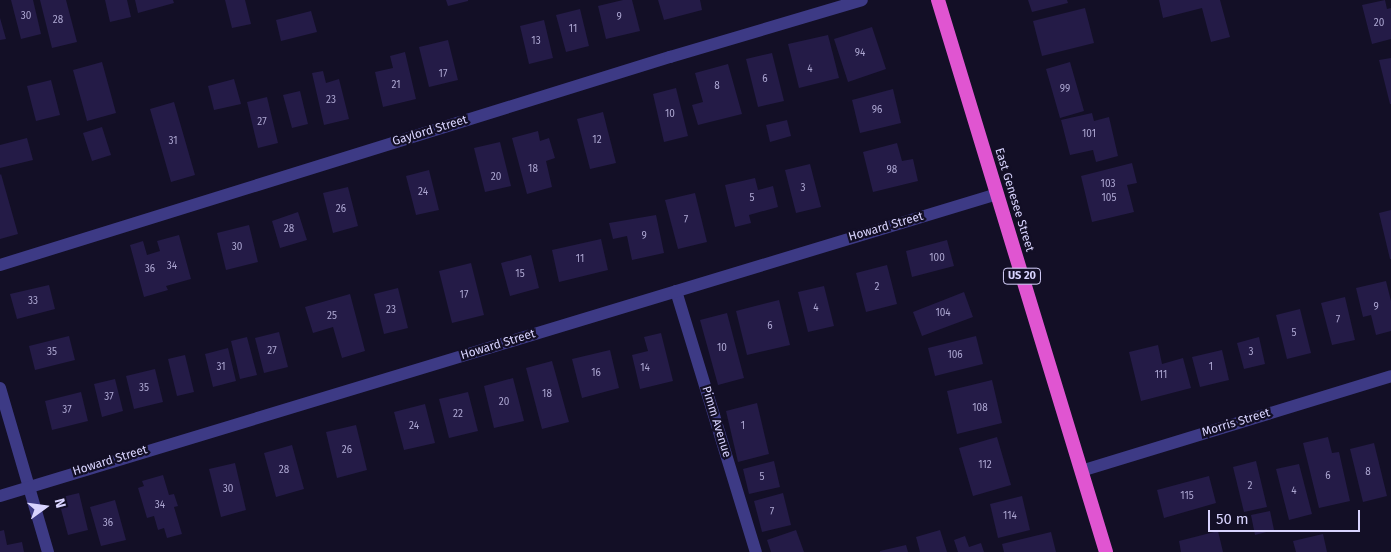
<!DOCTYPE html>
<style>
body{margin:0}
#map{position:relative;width:1391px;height:552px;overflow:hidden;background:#130f26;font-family:"Fira Sans",sans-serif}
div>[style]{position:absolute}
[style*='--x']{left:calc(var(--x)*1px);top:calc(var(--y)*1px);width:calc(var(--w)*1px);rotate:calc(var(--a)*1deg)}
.building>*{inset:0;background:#241b47}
.minor>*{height:12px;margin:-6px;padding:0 6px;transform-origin:6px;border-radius:6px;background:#3d3a85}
.trunk>*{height:14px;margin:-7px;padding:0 7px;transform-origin:7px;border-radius:7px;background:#e055d1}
span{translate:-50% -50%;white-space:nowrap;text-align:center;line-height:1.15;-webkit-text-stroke:4.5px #130f26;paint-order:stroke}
.number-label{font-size:10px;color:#aca6d1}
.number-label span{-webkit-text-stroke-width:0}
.shield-label span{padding:1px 4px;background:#130f26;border:1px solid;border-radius:4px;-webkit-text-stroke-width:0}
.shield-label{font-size:11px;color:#d9d4ff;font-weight:700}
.street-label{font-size:12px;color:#d9d4ff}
.north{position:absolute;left:20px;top:482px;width:50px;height:50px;-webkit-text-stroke:4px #130f26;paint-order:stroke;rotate:76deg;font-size:14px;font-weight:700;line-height:20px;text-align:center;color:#d9d4ff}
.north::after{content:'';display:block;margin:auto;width:18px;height:22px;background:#d9d4ff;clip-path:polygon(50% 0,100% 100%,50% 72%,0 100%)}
.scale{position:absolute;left:1208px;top:510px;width:152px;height:22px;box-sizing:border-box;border:2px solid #d9d4ff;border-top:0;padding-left:6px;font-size:15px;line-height:18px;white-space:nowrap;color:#d9d4ff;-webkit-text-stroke:4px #130f26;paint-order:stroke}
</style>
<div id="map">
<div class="building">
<div style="clip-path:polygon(11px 0,33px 0,41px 34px,21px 39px)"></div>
<div style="clip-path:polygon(40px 0,66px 0,77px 42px,52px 48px)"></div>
<div style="clip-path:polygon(105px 0,127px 0,131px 17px,110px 22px)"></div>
<div style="clip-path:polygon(135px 0,173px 0,174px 3px,138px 13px)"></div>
<div style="clip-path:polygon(225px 0,245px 0,251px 24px,232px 28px)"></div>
<div style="clip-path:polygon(446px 0,468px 0,468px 1px,448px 6px)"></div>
<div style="clip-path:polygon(623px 0,632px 0,640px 31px,606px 39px,598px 6px)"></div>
<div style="clip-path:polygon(658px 0,700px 0,702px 10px,664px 20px)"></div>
<div style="clip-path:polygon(1028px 0,1067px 0,1068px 3px,1032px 12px)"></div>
<div style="clip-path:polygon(1159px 0,1220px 0,1230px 37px,1211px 42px,1202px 8px,1163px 18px)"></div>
<div style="clip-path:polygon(1385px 0,1387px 9px,1391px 8px,1391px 39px,1372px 44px,1362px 5px)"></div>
<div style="clip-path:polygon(1085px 8px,1094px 43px,1042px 56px,1033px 21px)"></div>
<div style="clip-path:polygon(580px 9px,589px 46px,566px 52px,556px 15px)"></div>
<div style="clip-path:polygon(311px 11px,317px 32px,281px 41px,276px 20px)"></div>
<div style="clip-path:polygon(0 18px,6px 39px,0 40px)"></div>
<div style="clip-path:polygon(544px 20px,553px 58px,529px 64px,520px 26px)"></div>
<div style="clip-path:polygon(872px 27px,886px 69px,848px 82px,834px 39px)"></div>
<div style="clip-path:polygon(828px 35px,839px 78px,799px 88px,788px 44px)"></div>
<div style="clip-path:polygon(448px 40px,458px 80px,429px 87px,419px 47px)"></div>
<div style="clip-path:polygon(405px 52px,416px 99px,383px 107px,375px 72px,393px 68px,390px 56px)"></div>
<div style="clip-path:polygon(772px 53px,784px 101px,758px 107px,746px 59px)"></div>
<div style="clip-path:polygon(1391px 58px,1391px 104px,1390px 104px,1379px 60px)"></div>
<div style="clip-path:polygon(102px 62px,116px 113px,87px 121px,73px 70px)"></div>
<div style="clip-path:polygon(1070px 62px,1084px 111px,1060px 118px,1046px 69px)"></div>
<div style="clip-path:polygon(728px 64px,742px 114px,698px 125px,692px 105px,703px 102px,695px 73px)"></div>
<div style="clip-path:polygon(323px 71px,326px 83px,339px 79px,349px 119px,324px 125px,312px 73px)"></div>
<div style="clip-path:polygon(234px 79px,241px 104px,214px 110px,208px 86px)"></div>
<div style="clip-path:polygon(51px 80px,60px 115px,36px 121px,27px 86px)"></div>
<div style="clip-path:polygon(676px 88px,688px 136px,664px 142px,653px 94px)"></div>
<div style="clip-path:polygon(893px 89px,901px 123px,860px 133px,852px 100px)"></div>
<div style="clip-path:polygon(300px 91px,308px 124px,292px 128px,283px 95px)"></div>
<div style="clip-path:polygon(267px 97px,278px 143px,258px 148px,247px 102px)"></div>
<div style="clip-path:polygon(174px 102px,195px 175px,171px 182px,150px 109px)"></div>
<div style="clip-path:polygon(603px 112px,616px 163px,590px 169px,577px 119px)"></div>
<div style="clip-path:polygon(1092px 113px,1094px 121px,1109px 117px,1118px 156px,1096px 162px,1093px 150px,1070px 155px,1061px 120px)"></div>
<div style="clip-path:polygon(787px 120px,791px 136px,770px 142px,766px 125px)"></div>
<div style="clip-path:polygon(102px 127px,111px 155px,92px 161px,83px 133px)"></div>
<div style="clip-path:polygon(538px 131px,540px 141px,549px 138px,555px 158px,546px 161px,552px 187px,527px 194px,512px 138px)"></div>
<div style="clip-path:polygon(27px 138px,33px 160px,0 168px,0 145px)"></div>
<div style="clip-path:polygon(500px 142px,511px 186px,485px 192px,474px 148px)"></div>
<div style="clip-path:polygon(897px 143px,902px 161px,913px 159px,918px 181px,873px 192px,863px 152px)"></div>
<div style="clip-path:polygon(1132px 163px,1137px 183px,1127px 185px,1134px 212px,1092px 222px,1081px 176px)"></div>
<div style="clip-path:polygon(810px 164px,821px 207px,796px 213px,785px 170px)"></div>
<div style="clip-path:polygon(429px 170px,439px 210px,416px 215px,406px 176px)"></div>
<div style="clip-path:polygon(1px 174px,18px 234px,0 239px,0 175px)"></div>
<div style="clip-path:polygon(755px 178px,758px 190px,773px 186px,778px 207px,749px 215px,751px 223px,735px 227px,725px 185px)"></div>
<div style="clip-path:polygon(348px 187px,358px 226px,333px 233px,323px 193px)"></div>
<div style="clip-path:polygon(695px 193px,707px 242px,678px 249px,665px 200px)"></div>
<div style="clip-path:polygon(1391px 210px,1391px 259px,1390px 259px,1379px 213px)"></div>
<div style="clip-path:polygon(298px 212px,307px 240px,280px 248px,272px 221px)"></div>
<div style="clip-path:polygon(656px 215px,664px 253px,632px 260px,627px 236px,613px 239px,609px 223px)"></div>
<div style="clip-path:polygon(249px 225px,258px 262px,226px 270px,217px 233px)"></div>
<div style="clip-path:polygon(179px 235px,191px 279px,166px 286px,168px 290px,144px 297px,130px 245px,143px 241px,147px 255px,160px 251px,157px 241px)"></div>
<div style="clip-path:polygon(601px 239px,608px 270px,559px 282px,552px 250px)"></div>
<div style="clip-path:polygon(947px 240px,954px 266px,912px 277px,906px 251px)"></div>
<div style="clip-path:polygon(531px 255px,539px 288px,510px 296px,501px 263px)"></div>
<div style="clip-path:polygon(471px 263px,484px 315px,452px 323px,439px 271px)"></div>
<div style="clip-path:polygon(887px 265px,897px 304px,866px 312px,856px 273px)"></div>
<div style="clip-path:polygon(1386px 281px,1391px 301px,1391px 331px,1376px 335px,1371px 315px,1363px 317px,1356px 288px)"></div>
<div style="clip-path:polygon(49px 285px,55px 309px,17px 319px,10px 294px)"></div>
<div style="clip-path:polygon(824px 286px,834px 326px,808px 332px,798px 292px)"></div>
<div style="clip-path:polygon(398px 288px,408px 328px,384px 334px,374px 294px)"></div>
<div style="clip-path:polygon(964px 292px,973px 317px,922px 336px,913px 312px)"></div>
<div style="clip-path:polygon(350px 294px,365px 351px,342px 358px,333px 327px,313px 333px,305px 307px)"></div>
<div style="clip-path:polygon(1345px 297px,1355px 340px,1332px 345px,1321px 303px)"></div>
<div style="clip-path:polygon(779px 300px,790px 345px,747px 355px,736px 311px)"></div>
<div style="clip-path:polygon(1300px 309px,1311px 353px,1287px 359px,1276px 315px)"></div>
<div style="clip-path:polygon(727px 313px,744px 378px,718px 385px,700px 320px)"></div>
<div style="clip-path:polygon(279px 332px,288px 367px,264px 373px,255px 338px)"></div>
<div style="clip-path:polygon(661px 333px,673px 381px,640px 389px,632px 355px,648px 351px,644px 337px)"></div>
<div style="clip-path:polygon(69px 336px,75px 360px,35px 370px,29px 346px)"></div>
<div style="clip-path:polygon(976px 336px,983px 364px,935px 376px,928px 348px)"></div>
<div style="clip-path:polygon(247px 337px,257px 375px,240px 379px,231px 341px)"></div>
<div style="clip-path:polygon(1259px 337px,1265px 364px,1244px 369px,1237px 343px)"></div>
<div style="clip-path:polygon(1158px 345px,1162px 364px,1183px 358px,1191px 388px,1141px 401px,1129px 352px)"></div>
<div style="clip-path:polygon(228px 348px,236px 381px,213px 387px,205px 354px)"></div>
<div style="clip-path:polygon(610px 350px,619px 388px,582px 398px,572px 359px)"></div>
<div style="clip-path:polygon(1222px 350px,1229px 380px,1200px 387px,1192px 357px)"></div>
<div style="clip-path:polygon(185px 355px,194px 392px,177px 396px,168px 359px)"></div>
<div style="clip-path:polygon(552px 361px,569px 422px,542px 429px,526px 368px)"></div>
<div style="clip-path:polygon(155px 369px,163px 402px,134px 409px,126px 376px)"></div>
<div style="clip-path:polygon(513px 378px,524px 421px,494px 428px,484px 386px)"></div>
<div style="clip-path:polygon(115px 379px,123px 411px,102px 417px,94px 384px)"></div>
<div style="clip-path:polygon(992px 380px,1002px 423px,957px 434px,947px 391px)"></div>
<div style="clip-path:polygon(81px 392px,88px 421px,52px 430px,45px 401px)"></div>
<div style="clip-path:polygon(468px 392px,478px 431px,449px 438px,439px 399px)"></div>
<div style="clip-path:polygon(757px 403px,769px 454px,738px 462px,726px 411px)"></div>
<div style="clip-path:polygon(425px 404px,435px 443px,404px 450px,394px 412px)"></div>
<div style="clip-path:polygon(356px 425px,367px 470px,337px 478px,326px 432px)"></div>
<div style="clip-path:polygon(997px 437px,1011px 485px,973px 496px,959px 448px)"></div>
<div style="clip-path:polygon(1328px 437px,1332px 453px,1339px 452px,1350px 501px,1319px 508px,1303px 443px)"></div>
<div style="clip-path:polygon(1374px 443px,1387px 496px,1363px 502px,1350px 449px)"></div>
<div style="clip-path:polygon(292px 445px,304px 489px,276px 497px,264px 453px)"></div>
<div style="clip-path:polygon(774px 461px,780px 487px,749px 494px,743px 469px)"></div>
<div style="clip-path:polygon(1256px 461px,1267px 507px,1244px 512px,1233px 467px)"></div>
<div style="clip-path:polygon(235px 463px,246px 510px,221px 517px,209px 469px)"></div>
<div style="clip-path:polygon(1299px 464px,1312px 514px,1289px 520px,1276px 469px)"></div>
<div style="clip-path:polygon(163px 475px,169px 495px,174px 494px,178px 506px,174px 507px,182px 534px,167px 538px,164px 528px,158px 530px,154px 516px,147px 518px,138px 488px,144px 486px,142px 481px)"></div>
<div style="clip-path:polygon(1209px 476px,1216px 503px,1164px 518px,1157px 490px)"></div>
<div style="clip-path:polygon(79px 493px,88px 530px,68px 535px,58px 498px)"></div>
<div style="clip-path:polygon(783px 493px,791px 525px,762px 532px,754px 501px)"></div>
<div style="clip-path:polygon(1022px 496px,1030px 530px,998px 538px,990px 504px)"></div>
<div style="clip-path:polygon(115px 500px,126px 540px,101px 546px,90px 507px)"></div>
<div style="clip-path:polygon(1270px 511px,1274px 530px,1255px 535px,1251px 515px)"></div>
<div style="clip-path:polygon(4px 530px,7px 545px,22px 542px,24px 552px,0 552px,0 531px)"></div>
<div style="clip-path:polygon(796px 530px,804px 552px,771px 552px,767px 540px)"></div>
<div style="clip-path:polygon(940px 530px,947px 552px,920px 552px,916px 537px)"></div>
<div style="clip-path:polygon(1218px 531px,1223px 552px,1181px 552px,1179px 541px)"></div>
<div style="clip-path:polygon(1051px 532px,1056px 552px,1004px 552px,1002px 544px)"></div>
<div style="clip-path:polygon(1323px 534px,1327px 552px,1296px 552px,1293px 541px)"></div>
<div style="clip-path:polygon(965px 536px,969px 547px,981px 543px,984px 552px,958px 552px,954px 540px)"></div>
<div style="clip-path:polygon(906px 545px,908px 552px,880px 552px,880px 551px)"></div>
</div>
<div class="minor">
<div style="--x:0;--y:265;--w:702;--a:-17.25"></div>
<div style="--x:670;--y:57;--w:200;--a:-16.5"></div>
<div style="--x:676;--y:291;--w:273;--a:73"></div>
<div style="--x:0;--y:388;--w:171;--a:73.7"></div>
<div style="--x:1081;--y:471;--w:324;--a:-17"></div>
<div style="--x:0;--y:496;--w:1042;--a:-16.85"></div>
</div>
<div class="trunk">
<div style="--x:938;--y:0;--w:577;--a:73.07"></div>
</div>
<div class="number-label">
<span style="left:26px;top:17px">30</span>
<span style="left:619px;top:18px">9</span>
<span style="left:58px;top:21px">28</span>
<span style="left:1379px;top:24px">20</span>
<span style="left:573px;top:30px">11</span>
<span style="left:536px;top:42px">13</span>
<span style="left:860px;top:54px">94</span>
<span style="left:810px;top:70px">4</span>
<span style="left:443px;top:75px">17</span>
<span style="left:765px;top:80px">6</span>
<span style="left:396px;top:86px">21</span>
<span style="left:717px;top:87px">8</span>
<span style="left:1065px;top:90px">99</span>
<span style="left:331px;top:101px">23</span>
<span style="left:877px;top:111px">96</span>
<span style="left:670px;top:115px">10</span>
<span style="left:262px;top:123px">27</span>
<span style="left:1089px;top:135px">101</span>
<span style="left:597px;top:141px">12</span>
<span style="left:173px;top:142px">31</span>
<span style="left:533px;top:170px">18</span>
<span style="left:892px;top:171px">98</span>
<span style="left:496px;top:178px">20</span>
<span style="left:1108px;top:185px">103</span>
<span style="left:803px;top:189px">3</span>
<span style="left:423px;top:193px">24</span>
<span style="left:752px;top:199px">5</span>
<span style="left:1109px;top:199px">105</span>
<span style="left:341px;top:210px">26</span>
<span style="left:686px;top:221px">7</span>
<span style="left:289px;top:230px">28</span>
<span style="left:644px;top:237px">9</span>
<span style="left:237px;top:248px">30</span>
<span style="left:937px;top:259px">100</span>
<span style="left:580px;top:260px">11</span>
<span style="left:172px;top:267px">34</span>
<span style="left:150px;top:270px">36</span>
<span style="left:520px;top:275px">15</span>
<span style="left:877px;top:288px">2</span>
<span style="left:464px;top:296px">17</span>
<span style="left:33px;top:302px">33</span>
<span style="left:1376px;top:308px">9</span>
<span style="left:816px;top:309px">4</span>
<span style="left:391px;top:311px">23</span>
<span style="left:943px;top:314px">104</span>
<span style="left:332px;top:317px">25</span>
<span style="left:1338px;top:321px">7</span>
<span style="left:770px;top:327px">6</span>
<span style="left:1294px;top:334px">5</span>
<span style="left:722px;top:349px">10</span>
<span style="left:272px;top:352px">27</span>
<span style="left:52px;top:353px">35</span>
<span style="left:1251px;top:353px">3</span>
<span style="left:955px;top:356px">106</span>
<span style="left:221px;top:368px">31</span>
<span style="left:1211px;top:368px">1</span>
<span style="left:645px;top:369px">14</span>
<span style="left:596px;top:374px">16</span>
<span style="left:1161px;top:376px">111</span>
<span style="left:144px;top:389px">35</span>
<span style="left:547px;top:395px">18</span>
<span style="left:109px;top:398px">37</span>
<span style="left:504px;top:403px">20</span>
<span style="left:980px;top:409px">108</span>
<span style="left:67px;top:411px">37</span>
<span style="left:458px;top:415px">22</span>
<span style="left:414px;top:427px">24</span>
<span style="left:743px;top:427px">1</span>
<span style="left:347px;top:451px">26</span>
<span style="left:985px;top:466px">112</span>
<span style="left:284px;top:471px">28</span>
<span style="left:1368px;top:473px">8</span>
<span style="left:1328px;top:477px">6</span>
<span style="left:762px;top:478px">5</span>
<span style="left:1250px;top:487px">2</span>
<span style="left:228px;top:490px">30</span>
<span style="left:1294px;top:492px">4</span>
<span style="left:1187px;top:497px">115</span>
<span style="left:160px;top:506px">34</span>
<span style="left:772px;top:513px">7</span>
<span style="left:1010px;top:517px">114</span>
<span style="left:108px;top:524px">36</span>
</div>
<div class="shield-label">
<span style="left:1022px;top:276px">US 20</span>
</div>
<div class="street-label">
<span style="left:430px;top:131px;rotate:-17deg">Gaylord Street</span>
<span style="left:1014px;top:200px;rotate:73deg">East Genesee Street</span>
<span style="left:886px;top:227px;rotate:-16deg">Howard Street</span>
<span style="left:498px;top:345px;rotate:-17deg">Howard Street</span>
<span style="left:716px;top:422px;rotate:73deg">Pimm Avenue</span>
<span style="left:1236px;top:423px;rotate:-17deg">Morris Street</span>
<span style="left:110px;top:461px;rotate:-17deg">Howard Street</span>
</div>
<div class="north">N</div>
<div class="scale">50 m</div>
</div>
